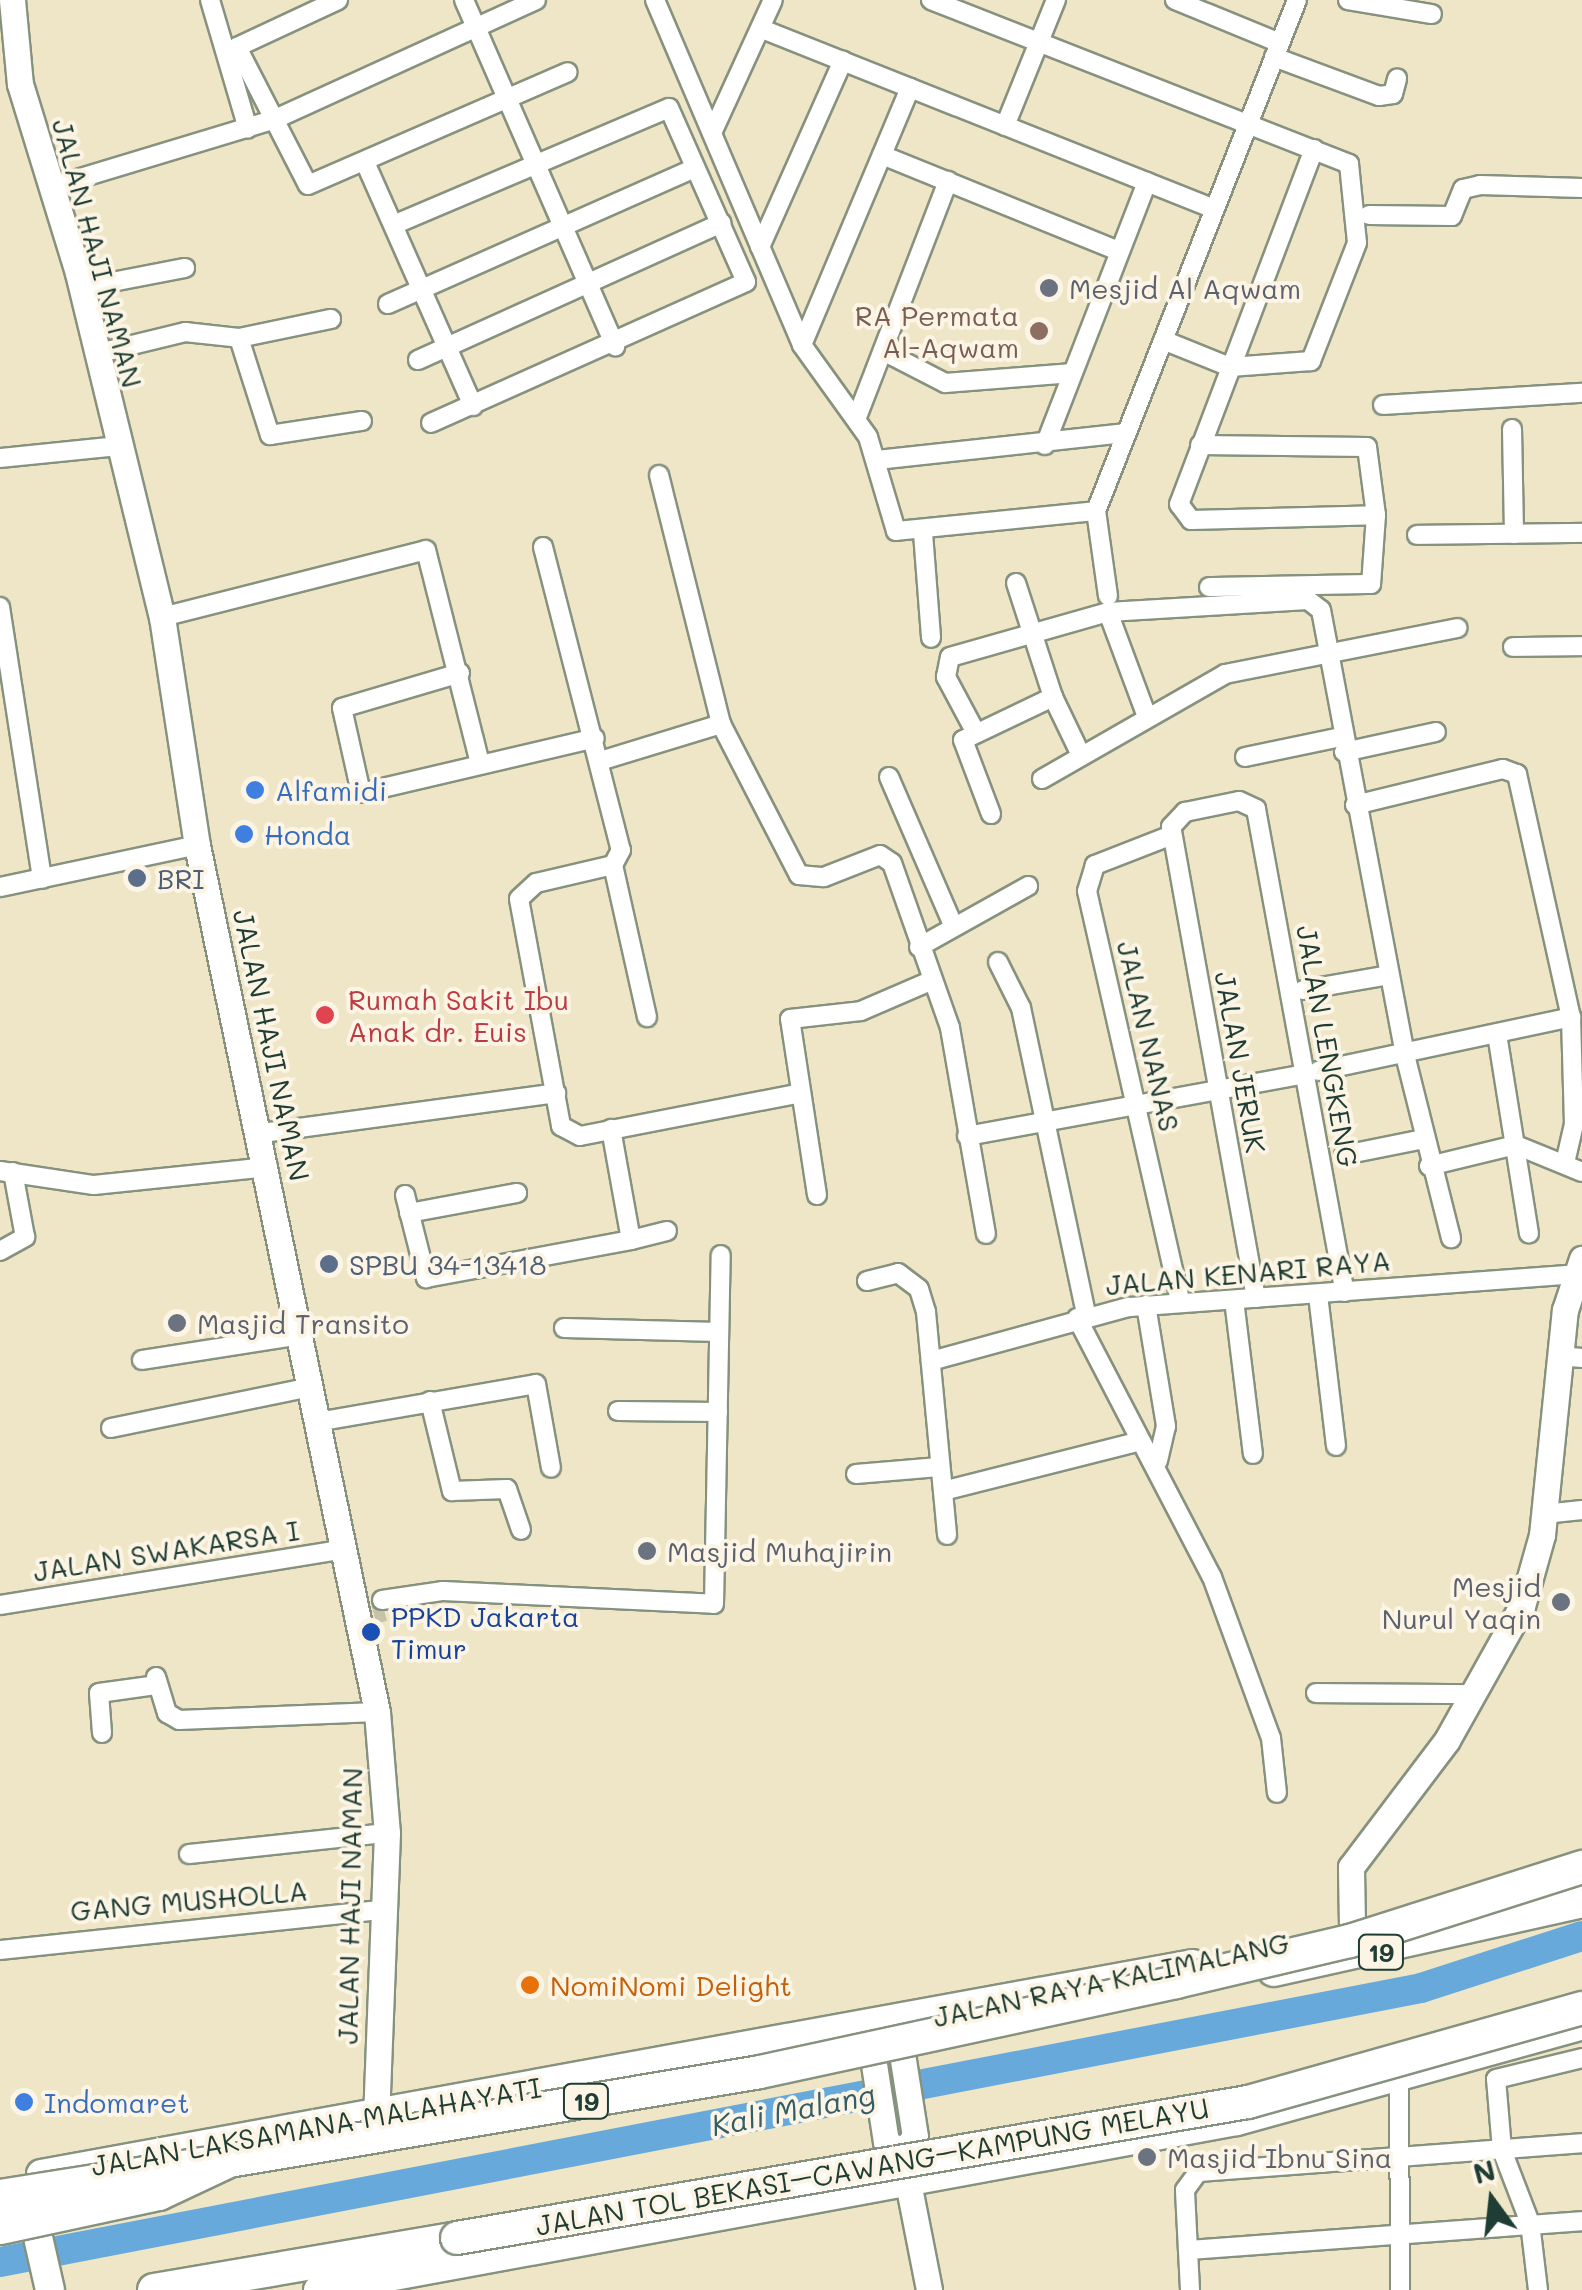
<!DOCTYPE html>
<meta charset="utf-8">
<style>
body{margin:0}
#map{position:relative;width:1582px;height:2290px;overflow:hidden;background:#eee6c7;font-family:Mali,sans-serif}
div>[style]{position:absolute}
[style*='--x']{left:calc(var(--x)*1px);top:calc(var(--y)*1px);width:calc(var(--w)*1px);rotate:calc(var(--a)*1deg)}
.river>*{height:30px;margin:-15px;padding:0 15px;transform-origin:15px;border-radius:15px;background:#67a9db}
.street-tunnel>*{height:18px;margin-top:-9px;transform-origin:0;background:repeating-linear-gradient(90deg,#c5c4aa 0 18px,transparent 0 27px)}
.roads{filter:drop-shadow(2px 0 #86927e) drop-shadow(-2px 0 #86927e) drop-shadow(0 2px #86927e) drop-shadow(0 -2px #86927e)}
.street>*{height:18px;margin:-9px;padding:0 9px;transform-origin:9px;border-radius:9px;background:#fff}
.secondary>*{height:25px;margin:-12.5px;padding:0 12.5px;transform-origin:12.5px;border-radius:12.5px;background:#fff}
.primary>*{height:28px;margin:-14px;padding:0 14px;transform-origin:14px;border-radius:14px;background:#fff}
.highway>*{height:32px;margin:-16px;padding:0 16px;transform-origin:16px;border-radius:16px;background:#fff}
.bridges{filter:drop-shadow(2px 0 #86927e) drop-shadow(-2px 0 #86927e) drop-shadow(0 2px #86927e) drop-shadow(0 -2px #86927e)}
.highway-bridge>*{height:32px;margin:-16px;padding:0 16px;transform-origin:16px;border-radius:16px;background:#fff}
.dots>*{width:28px;height:28px;translate:-50% -50%;box-sizing:border-box;border:5px solid #fcf5e5;border-radius:50%}
span{translate:-50% -50%;white-space:nowrap;text-align:center;line-height:1.15;-webkit-text-stroke:8px #fcf5e5;paint-order:stroke}
.shield-label span{padding:2px 8px;background:#fcf5e5;border:2px solid;border-radius:8px;-webkit-text-stroke-width:0}
.shield-label{font-size:25px;color:#1f3d34;font-weight:700}
.street-label{font-size:28px;color:#1f3d34}
.worship-label{font-size:28px;color:#5b616d}
.left{translate:0 -50%;text-align:left}
.right{translate:-100% -50%;text-align:right}
.education-label{font-size:28px;color:#785e54}
.shop-label{font-size:28px;color:#366cbe}
.service-label{font-size:28px;color:#4e5e75}
.health-label{font-size:28px;color:#be3a42}
.transit-label{font-size:28px;color:#164399}
.food-label{font-size:28px;color:#c56008}
.water-label{font-size:30px;color:#355d66;font-style:italic}
.north{position:absolute;left:1442px;top:2150px;width:100px;height:100px;-webkit-text-stroke:8px #fcf5e5;paint-order:stroke;rotate:345deg;font-size:28px;font-weight:700;line-height:40px;text-align:center;color:#1f3d34}
.north::after{content:'';display:block;margin:auto;width:35px;height:45px;background:#1f3d34;clip-path:polygon(50% 0,100% 100%,50% 72%,0 100%)}
</style>
<div id="map">
<div class="river">
<div style="--x:0;--y:2262;--w:1447;--a:-10.91"></div>
<div style="--x:1421;--y:1988;--w:169;--a:-17.9"></div>
</div>
<div class="street-tunnel">
<div style="--x:374;--y:1615;--w:11;--a:-15"></div>
</div>
<div class="roads">
<div class="street">
<div style="--x:210;--y:0;--w:134;--a:73.6"></div>
<div style="--x:338;--y:0;--w:111;--a:155"></div>
<div style="--x:237;--y:47;--w:155;--a:62.8"></div>
<div style="--x:308;--y:185;--w:283;--a:-23.5"></div>
<div style="--x:464;--y:0;--w:378;--a:66.4"></div>
<div style="--x:655;--y:0;--w:375;--a:66.9"></div>
<div style="--x:802;--y:345;--w:113;--a:54.3"></div>
<div style="--x:868;--y:437;--w:98;--a:73.4"></div>
<div style="--x:896;--y:531;--w:201;--a:-5.7"></div>
<div style="--x:931;--y:0;--w:449;--a:21.4"></div>
<div style="--x:1349;--y:164;--w:79;--a:84.2"></div>
<div style="--x:1357;--y:243;--w:127;--a:111.3"></div>
<div style="--x:1311;--y:361;--w:81;--a:175.8"></div>
<div style="--x:1230;--y:367;--w:72;--a:-158.1"></div>
<div style="--x:1175;--y:0;--w:113;--a:22.3"></div>
<div style="--x:1348;--y:0;--w:85;--a:9.5"></div>
<div style="--x:762;--y:29;--w:487;--a:21.7"></div>
<div style="--x:1274;--y:57;--w:112;--a:20.4"></div>
<div style="--x:1379;--y:96;--w:14;--a:-8"></div>
<div style="--x:1393;--y:94;--w:16;--a:-75"></div>
<div style="--x:1005;--y:126;--w:136;--a:-68"></div>
<div style="--x:712;--y:133;--w:146;--a:-65.4"></div>
<div style="--x:1314;--y:149;--w:380;--a:110.8"></div>
<div style="--x:1179;--y:504;--w:20;--a:53"></div>
<div style="--x:1191;--y:520;--w:185;--a:-1.5"></div>
<div style="--x:882;--y:155;--w:253;--a:22.1"></div>
<div style="--x:365;--y:162;--w:267;--a:66.1"></div>
<div style="--x:54;--y:186;--w:229;--a:-16.8"></div>
<div style="--x:273;--y:120;--w:289;--a:-24.5"></div>
<div style="--x:1369;--y:215;--w:83;--a:0.7"></div>
<div style="--x:1452;--y:216;--w:29;--a:-68"></div>
<div style="--x:1463;--y:189;--w:17;--a:-13"></div>
<div style="--x:1480;--y:185;--w:102;--a:1.7"></div>
<div style="--x:398;--y:223;--w:294;--a:-23"></div>
<div style="--x:669;--y:108;--w:190;--a:66.1"></div>
<div style="--x:746;--y:282;--w:345;--a:155.9"></div>
<div style="--x:760;--y:247;--w:204;--a:-66"></div>
<div style="--x:81;--y:288;--w:106;--a:-10.9"></div>
<div style="--x:388;--y:304;--w:336;--a:-23.9"></div>
<div style="--x:239;--y:338;--w:102;--a:72.3"></div>
<div style="--x:270;--y:435;--w:93;--a:-8.7"></div>
<div style="--x:802;--y:345;--w:279;--a:-67.2"></div>
<div style="--x:883;--y:351;--w:70;--a:27.3"></div>
<div style="--x:945;--y:383;--w:128;--a:-4.5"></div>
<div style="--x:95;--y:354;--w:93;--a:-13.7"></div>
<div style="--x:185;--y:332;--w:54;--a:6.3"></div>
<div style="--x:239;--y:338;--w:94;--a:-11.7"></div>
<div style="--x:418;--y:360;--w:333;--a:-24.3"></div>
<div style="--x:1383;--y:405;--w:199;--a:-3.5"></div>
<div style="--x:857;--y:417;--w:253;--a:-68.9"></div>
<div style="--x:1512;--y:429;--w:105;--a:88.9"></div>
<div style="--x:1045;--y:445;--w:282;--a:-68.8"></div>
<div style="--x:1200;--y:445;--w:167;--a:0.7"></div>
<div style="--x:1367;--y:447;--w:69;--a:82.5"></div>
<div style="--x:1376;--y:515;--w:69;--a:94.1"></div>
<div style="--x:1371;--y:584;--w:162;--a:178.9"></div>
<div style="--x:0;--y:458;--w:120;--a:-5.8"></div>
<div style="--x:877;--y:460;--w:251;--a:-6.2"></div>
<div style="--x:659;--y:475;--w:257;--a:76"></div>
<div style="--x:721;--y:724;--w:170;--a:62.7"></div>
<div style="--x:799;--y:875;--w:25;--a:5"></div>
<div style="--x:824;--y:877;--w:60;--a:-21.4"></div>
<div style="--x:880;--y:855;--w:14;--a:34"></div>
<div style="--x:892;--y:863;--w:175;--a:70.6"></div>
<div style="--x:950;--y:1028;--w:209;--a:80.1"></div>
<div style="--x:923;--y:533;--w:105;--a:85.6"></div>
<div style="--x:1417;--y:535;--w:165;--a:-0.7"></div>
<div style="--x:543;--y:547;--w:313;--a:75.6"></div>
<div style="--x:621;--y:850;--w:17;--a:118"></div>
<div style="--x:613;--y:865;--w:79;--a:166.8"></div>
<div style="--x:536;--y:883;--w:23;--a:137"></div>
<div style="--x:519;--y:899;--w:231;--a:79.5"></div>
<div style="--x:561;--y:1126;--w:21;--a:28"></div>
<div style="--x:580;--y:1136;--w:225;--a:-11"></div>
<div style="--x:1016;--y:583;--w:120;--a:72"></div>
<div style="--x:1108;--y:596;--w:86;--a:-98"></div>
<div style="--x:1096;--y:511;--w:549;--a:-68.53"></div>
<div style="--x:0;--y:607;--w:275;--a:81.2"></div>
<div style="--x:1108;--y:612;--w:200;--a:-3.4"></div>
<div style="--x:1308;--y:600;--w:16;--a:38"></div>
<div style="--x:1321;--y:610;--w:453;--a:79.3"></div>
<div style="--x:1405;--y:1055;--w:189;--a:75.9"></div>
<div style="--x:162;--y:617;--w:272;--a:-14.2"></div>
<div style="--x:426;--y:550;--w:221;--a:75.8"></div>
<div style="--x:1513;--y:647;--w:69;--a:-0.8"></div>
<div style="--x:460;--y:673;--w:123;--a:163.5"></div>
<div style="--x:342;--y:708;--w:87;--a:77.4"></div>
<div style="--x:361;--y:793;--w:240;--a:-13.2"></div>
<div style="--x:976;--y:733;--w:64;--a:-118.2"></div>
<div style="--x:946;--y:677;--w:20;--a:-79"></div>
<div style="--x:950;--y:657;--w:164;--a:-15.9"></div>
<div style="--x:1108;--y:612;--w:112;--a:69.6"></div>
<div style="--x:1344;--y:752;--w:94;--a:-12.3"></div>
<div style="--x:1245;--y:757;--w:98;--a:-11.8"></div>
<div style="--x:600;--y:761;--w:127;--a:-17"></div>
<div style="--x:889;--y:777;--w:161;--a:66.6"></div>
<div style="--x:1042;--y:779;--w:211;--a:-29.8"></div>
<div style="--x:1225;--y:674;--w:237;--a:-11.2"></div>
<div style="--x:1355;--y:805;--w:152;--a:-13.7"></div>
<div style="--x:1503;--y:769;--w:15;--a:20"></div>
<div style="--x:1517;--y:774;--w:249;--a:77.5"></div>
<div style="--x:1571;--y:1017;--w:107;--a:88.4"></div>
<div style="--x:1574;--y:1124;--w:40;--a:103"></div>
<div style="--x:991;--y:814;--w:79;--a:-110.7"></div>
<div style="--x:963;--y:740;--w:100;--a:-25.5"></div>
<div style="--x:1053;--y:697;--w:62;--a:64.3"></div>
<div style="--x:1172;--y:835;--w:83;--a:158.7"></div>
<div style="--x:1095;--y:865;--w:27;--a:107"></div>
<div style="--x:1087;--y:891;--w:421;--a:77.2"></div>
<div style="--x:613;--y:865;--w:156;--a:77.4"></div>
<div style="--x:0;--y:887;--w:201;--a:-12"></div>
<div style="--x:919;--y:947;--w:125;--a:-29.2"></div>
<div style="--x:998;--y:962;--w:51;--a:63.4"></div>
<div style="--x:1021;--y:1008;--w:314;--a:78"></div>
<div style="--x:1303;--y:990;--w:87;--a:-9.9"></div>
<div style="--x:1497;--y:1034;--w:202;--a:80.9"></div>
<div style="--x:1318;--y:1071;--w:259;--a:-12"></div>
<div style="--x:262;--y:1133;--w:297;--a:-7.7"></div>
<div style="--x:967;--y:1136;--w:344;--a:-10.4"></div>
<div style="--x:1344;--y:1155;--w:82;--a:-11.3"></div>
<div style="--x:1429;--y:1166;--w:89;--a:-13.6"></div>
<div style="--x:1516;--y:1145;--w:71;--a:22.2"></div>
<div style="--x:0;--y:1171;--w:95;--a:8.5"></div>
<div style="--x:94;--y:1185;--w:175;--a:-5.9"></div>
<div style="--x:405;--y:1195;--w:86;--a:75.8"></div>
<div style="--x:426;--y:1278;--w:208;--a:-10.5"></div>
<div style="--x:631;--y:1240;--w:113;--a:-100.2"></div>
<div style="--x:817;--y:1195;--w:178;--a:-98.7"></div>
<div style="--x:790;--y:1019;--w:71;--a:-6.4"></div>
<div style="--x:861;--y:1011;--w:78;--a:-23.3"></div>
<div style="--x:409;--y:1213;--w:110;--a:-10.5"></div>
<div style="--x:631;--y:1240;--w:37;--a:-14"></div>
<div style="--x:0;--y:1251;--w:29;--a:-29"></div>
<div style="--x:25;--y:1237;--w:66;--a:-100.5"></div>
<div style="--x:867;--y:1281;--w:32;--a:-14"></div>
<div style="--x:898;--y:1273;--w:26;--a:37"></div>
<div style="--x:919;--y:1289;--w:24;--a:73"></div>
<div style="--x:926;--y:1312;--w:224;--a:84.6"></div>
<div style="--x:1318;--y:1295;--w:152;--a:83.2"></div>
<div style="--x:1256;--y:1298;--w:479;--a:-100.2"></div>
<div style="--x:1171;--y:827;--w:21;--a:-47"></div>
<div style="--x:1185;--y:812;--w:55;--a:-11.5"></div>
<div style="--x:1239;--y:801;--w:19;--a:25"></div>
<div style="--x:1256;--y:809;--w:491;--a:79.6"></div>
<div style="--x:1234;--y:1300;--w:155;--a:83"></div>
<div style="--x:1146;--y:1305;--w:123;--a:80.6"></div>
<div style="--x:1166;--y:1426;--w:36;--a:103"></div>
<div style="--x:1077;--y:1318;--w:292;--a:62.5"></div>
<div style="--x:1212;--y:1577;--w:171;--a:69.9"></div>
<div style="--x:1271;--y:1738;--w:55;--a:83.8"></div>
<div style="--x:564;--y:1328;--w:155;--a:1.5"></div>
<div style="--x:1559;--y:1356;--w:23;--a:5"></div>
<div style="--x:142;--y:1360;--w:161;--a:-8.9"></div>
<div style="--x:931;--y:1361;--w:205;--a:-15.3"></div>
<div style="--x:1129;--y:1307;--w:447;--a:-4.2"></div>
<div style="--x:430;--y:1401;--w:93;--a:76.3"></div>
<div style="--x:452;--y:1491;--w:55;--a:-2.1"></div>
<div style="--x:507;--y:1489;--w:43;--a:71.1"></div>
<div style="--x:618;--y:1411;--w:100;--a:0.6"></div>
<div style="--x:317;--y:1422;--w:222;--a:-9.8"></div>
<div style="--x:536;--y:1384;--w:85;--a:79.9"></div>
<div style="--x:111;--y:1428;--w:204;--a:-11.6"></div>
<div style="--x:856;--y:1474;--w:83;--a:-4.8"></div>
<div style="--x:943;--y:1491;--w:199;--a:-14.2"></div>
<div style="--x:1544;--y:1514;--w:38;--a:-6"></div>
<div style="--x:382;--y:1600;--w:62;--a:-8.4"></div>
<div style="--x:443;--y:1591;--w:271;--a:2.7"></div>
<div style="--x:714;--y:1604;--w:349;--a:-88.9"></div>
<div style="--x:0;--y:1605;--w:345;--a:-9.2"></div>
<div style="--x:156;--y:1677;--w:38;--a:73"></div>
<div style="--x:167;--y:1713;--w:14;--a:30"></div>
<div style="--x:179;--y:1720;--w:198;--a:-2.3"></div>
<div style="--x:1316;--y:1693;--w:159;--a:0.4"></div>
<div style="--x:102;--y:1733;--w:40;--a:-94.3"></div>
<div style="--x:99;--y:1693;--w:59;--a:-7.9"></div>
<div style="--x:189;--y:1854;--w:199;--a:-6.1"></div>
<div style="--x:0;--y:1950;--w:385;--a:-6"></div>
<div style="--x:1399;--y:2079;--w:211;--a:89.7"></div>
<div style="--x:1188;--y:2250;--w:395;--a:-4.2"></div>
<div style="--x:1190;--y:2290;--w:100;--a:-92.9"></div>
<div style="--x:1185;--y:2190;--w:22;--a:-54"></div>
<div style="--x:1198;--y:2172;--w:385;--a:-4.3"></div>
<div style="--x:1538;--y:2290;--w:67;--a:-96.8"></div>
<div style="--x:1530;--y:2223;--w:78;--a:-111"></div>
<div style="--x:1502;--y:2150;--w:71;--a:-94.8"></div>
<div style="--x:1496;--y:2079;--w:89;--a:-13.7"></div>
</div>
<div class="secondary">
<div style="--x:12;--y:0;--w:84;--a:84.6"></div>
<div style="--x:20;--y:84;--w:198;--a:72.9"></div>
<div style="--x:78;--y:273;--w:354;--a:76.3"></div>
<div style="--x:162;--y:617;--w:231;--a:81.3"></div>
<div style="--x:197;--y:845;--w:885;--a:78.27"></div>
<div style="--x:377;--y:1712;--w:121;--a:85.3"></div>
<div style="--x:387;--y:1833;--w:282;--a:92.2"></div>
<div style="--x:1352;--y:1926;--w:59;--a:-91"></div>
<div style="--x:1351;--y:1867;--w:159;--a:-52.9"></div>
<div style="--x:1447;--y:1740;--w:154;--a:-60.8"></div>
<div style="--x:1522;--y:1606;--w:74;--a:-74.3"></div>
<div style="--x:1542;--y:1535;--w:226;--a:-84.2"></div>
<div style="--x:1565;--y:1310;--w:54;--a:-71.6"></div>
<div style="--x:898;--y:2028;--w:110;--a:81.1"></div>
<div style="--x:915;--y:2137;--w:20;--a:131"></div>
<div style="--x:869;--y:2032;--w:111;--a:81.2"></div>
<div style="--x:886;--y:2142;--w:19;--a:32"></div>
<div style="--x:904;--y:2162;--w:130;--a:78.9"></div>
</div>
<div class="primary">
<div style="--x:41;--y:2174;--w:1171;--a:-10.33"></div>
<div style="--x:30;--y:2202;--w:90;--a:77.2"></div>
<div style="--x:318;--y:2290;--w:934;--a:-10.42"></div>
<div style="--x:1237;--y:2121;--w:358;--a:-15.5"></div>
</div>
<div class="highway">
<div style="--x:1274;--y:1970;--w:316;--a:-12.6"></div>
<div style="--x:154;--y:2290;--w:307;--a:-9.7"></div>
</div>
</div>
<div class="bridges">
<div class="highway-bridge">
<div style="--x:0;--y:2196;--w:206;--a:-9"></div>
<div style="--x:0;--y:2228;--w:163;--a:-12.1"></div>
<div style="--x:159;--y:2194;--w:77;--a:-25.2"></div>
<div style="--x:229;--y:2161;--w:538;--a:-9.51"></div>
<div style="--x:760;--y:2072;--w:426;--a:-12.2"></div>
<div style="--x:1176;--y:1982;--w:179;--a:-13.3"></div>
<div style="--x:1350;--y:1941;--w:244;--a:-17.7"></div>
<div style="--x:457;--y:2238;--w:803;--a:-9.76"></div>
<div style="--x:1248;--y:2102;--w:347;--a:-15.7"></div>
</div>
</div>
<div class="dots">
<div style="left:1049px;top:288px;background:#6b7280"></div>
<div style="left:1039px;top:331px;background:#8d6e63"></div>
<div style="left:255px;top:790px;background:#3f7fe0"></div>
<div style="left:244px;top:834px;background:#3f7fe0"></div>
<div style="left:137px;top:878px;background:#5c6f8a"></div>
<div style="left:325px;top:1015px;background:#e0444e"></div>
<div style="left:329px;top:1264px;background:#5c6f8a"></div>
<div style="left:177px;top:1323px;background:#6b7280"></div>
<div style="left:647px;top:1551px;background:#6b7280"></div>
<div style="left:1561px;top:1602px;background:#6b7280"></div>
<div style="left:371px;top:1632px;background:#1a4fb4"></div>
<div style="left:530px;top:1985px;background:#e8710a"></div>
<div style="left:24px;top:2102px;background:#3f7fe0"></div>
<div style="left:1147px;top:2157px;background:#6b7280"></div>
</div>
<div class="shield-label">
<span style="left:1381px;top:1952px">19</span>
<span style="left:586px;top:2101px">19</span>
</div>
<div class="street-label">
<span style="left:98px;top:253px;rotate:75deg">JALAN HAJI NAMAN</span>
<span style="left:1149px;top:1036px;rotate:77deg">JALAN NANAS</span>
<span style="left:272px;top:1045px;rotate:78deg">JALAN HAJI NAMAN</span>
<span style="left:1328px;top:1046px;rotate:80deg">JALAN LENGKENG</span>
<span style="left:1241px;top:1062px;rotate:80deg">JALAN JERUK</span>
<span style="left:1248px;top:1272px;rotate:-5deg">JALAN KENARI RAYA</span>
<span style="left:166px;top:1550px;rotate:-9deg">JALAN SWAKARSA I</span>
<span style="left:189px;top:1900px;rotate:-5deg">GANG MUSHOLLA</span>
<span style="left:349px;top:1906px;rotate:-89deg">JALAN HAJI NAMAN</span>
<span style="left:1111px;top:1979px;rotate:-12deg">JALAN RAYA KALIMALANG</span>
<span style="left:316px;top:2126px;rotate:-10deg">JALAN LAKSAMANA MALAHAYATI</span>
<span style="left:872px;top:2166px;rotate:-10deg">JALAN TOL BEKASI–CAWANG–KAMPUNG MELAYU</span>
</div>
<div class="worship-label">
<span class="left" style="left:1069px;top:288px">Mesjid Al Aqwam</span>
<span class="left" style="left:197px;top:1323px">Masjid Transito</span>
<span class="left" style="left:667px;top:1551px">Masjid Muhajirin</span>
<span class="right" style="left:1541px;top:1602px">Mesjid<br>Nurul Yaqin</span>
<span class="left" style="left:1167px;top:2157px">Masjid Ibnu Sina</span>
</div>
<div class="education-label">
<span class="right" style="left:1019px;top:331px">RA Permata<br>Al-Aqwam</span>
</div>
<div class="shop-label">
<span class="left" style="left:275px;top:790px">Alfamidi</span>
<span class="left" style="left:264px;top:834px">Honda</span>
<span class="left" style="left:44px;top:2102px">Indomaret</span>
</div>
<div class="service-label">
<span class="left" style="left:157px;top:878px">BRI</span>
<span class="left" style="left:349px;top:1264px">SPBU 34-13418</span>
</div>
<div class="health-label">
<span class="left" style="left:348px;top:1015px">Rumah Sakit Ibu<br>Anak dr. Euis</span>
</div>
<div class="transit-label">
<span class="left" style="left:391px;top:1632px">PPKD Jakarta<br>Timur</span>
</div>
<div class="food-label">
<span class="left" style="left:550px;top:1985px">NomiNomi Delight</span>
</div>
<div class="water-label">
<span style="left:793px;top:2109px;rotate:-11deg">Kali Malang</span>
</div>
<div class="north">N</div>
</div>
